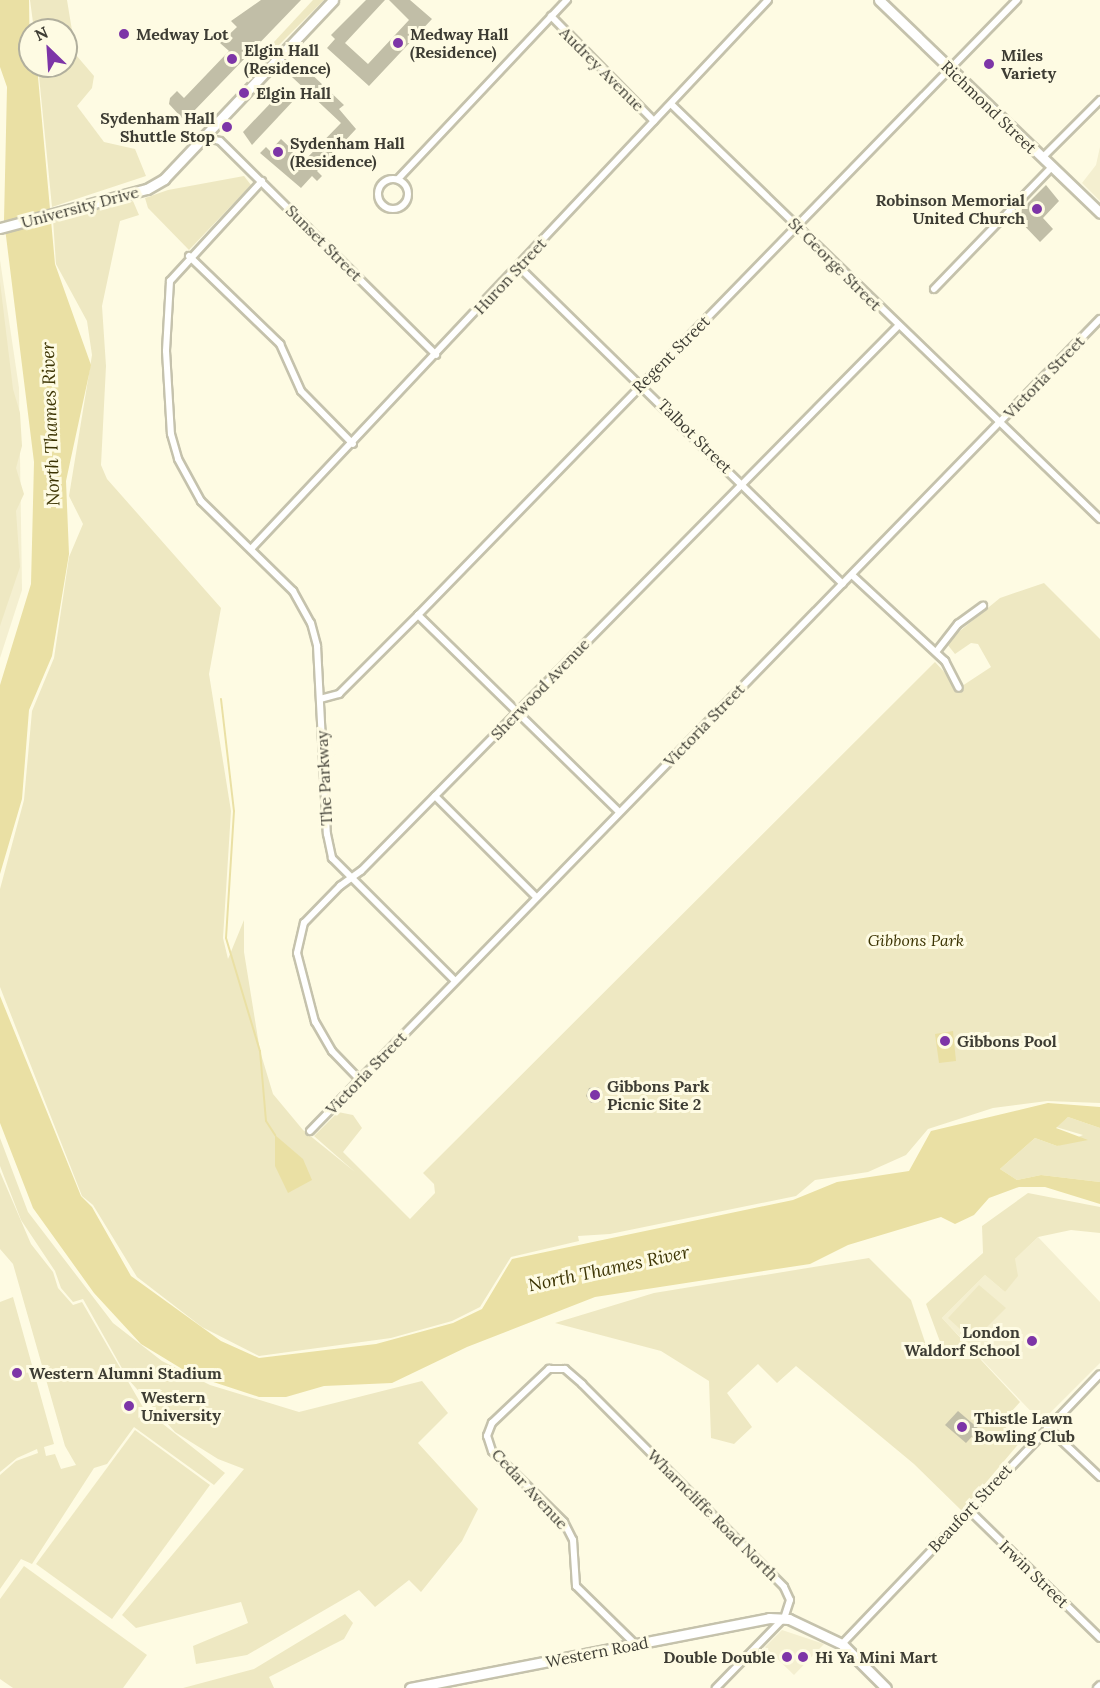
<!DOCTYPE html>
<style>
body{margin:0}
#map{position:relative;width:1100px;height:1688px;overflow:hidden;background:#fefbe3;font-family:Lora,serif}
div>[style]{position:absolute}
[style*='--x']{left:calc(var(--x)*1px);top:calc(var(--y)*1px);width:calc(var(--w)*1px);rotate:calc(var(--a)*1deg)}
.built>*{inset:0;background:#f4efd0}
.green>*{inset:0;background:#eee8c2}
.water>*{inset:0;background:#eae0a4}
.stream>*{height:2px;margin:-1px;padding:0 1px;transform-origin:1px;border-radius:1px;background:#eae0a4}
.building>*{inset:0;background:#c1bea7}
.roads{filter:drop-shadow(2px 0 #c5c2ac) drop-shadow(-2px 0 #c5c2ac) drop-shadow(0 2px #c5c2ac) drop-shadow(0 -2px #c5c2ac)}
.street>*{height:6px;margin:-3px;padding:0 3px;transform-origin:3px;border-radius:3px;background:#fff}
.street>.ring{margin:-3px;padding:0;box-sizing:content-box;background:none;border:6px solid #fff;border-radius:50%}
.secondary>*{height:9px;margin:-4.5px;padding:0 4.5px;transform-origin:4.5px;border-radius:4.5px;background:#fff}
.dots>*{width:16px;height:16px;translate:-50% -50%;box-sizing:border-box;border:3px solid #fefbe3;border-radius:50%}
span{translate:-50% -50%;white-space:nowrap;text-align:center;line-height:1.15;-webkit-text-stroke:6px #fefbe3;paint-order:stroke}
.poi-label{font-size:16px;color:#3e3d34;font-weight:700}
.left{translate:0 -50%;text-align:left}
.right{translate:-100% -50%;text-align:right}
.street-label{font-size:16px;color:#3e3d34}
.park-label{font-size:16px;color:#3b3302;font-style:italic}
.water-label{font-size:18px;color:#3c3403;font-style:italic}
.north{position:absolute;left:18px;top:18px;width:60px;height:60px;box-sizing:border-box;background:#fefbe3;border:2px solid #b1af9d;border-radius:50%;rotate:335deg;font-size:16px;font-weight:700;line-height:24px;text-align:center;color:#3e3d34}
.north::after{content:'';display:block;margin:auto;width:21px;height:27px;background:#7d35a7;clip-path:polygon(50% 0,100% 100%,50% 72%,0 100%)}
</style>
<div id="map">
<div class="built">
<div style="clip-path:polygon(1100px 147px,1100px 201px,1082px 183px,1096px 165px)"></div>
<div style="clip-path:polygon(0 260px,19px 388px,22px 590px,0 658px)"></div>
<div style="clip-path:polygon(1038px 1237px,1100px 1302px,1100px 1363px,1041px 1422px,942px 1318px,985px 1275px,1005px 1292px,1015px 1259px)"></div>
<div style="clip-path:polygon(782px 1630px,824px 1644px,794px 1675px,765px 1647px)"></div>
</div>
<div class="green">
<div style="clip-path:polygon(30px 0,67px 0,76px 55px,94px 76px,92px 88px,77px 106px,104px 142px,135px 149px,146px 176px,52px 207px,38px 66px,66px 66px,66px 30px,34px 30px)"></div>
<div style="clip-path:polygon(313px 0,324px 0,276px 48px,273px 43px)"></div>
<div style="clip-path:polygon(244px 176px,251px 185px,189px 250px,148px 208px,145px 198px,168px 190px)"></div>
<div style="clip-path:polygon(133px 201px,139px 215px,120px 221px,102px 306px,106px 366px,101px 465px,107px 479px,221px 608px,209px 674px,231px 811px,223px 938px,228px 959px,244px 920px,244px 952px,260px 1051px,273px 1094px,303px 1130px,355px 1172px,314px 1136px,338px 1112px,353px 1115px,362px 1128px,343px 1152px,410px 1219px,435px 1193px,434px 1184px,423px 1173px,935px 662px,959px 688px,991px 667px,978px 644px,971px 643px,955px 654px,947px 644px,950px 639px,1000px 598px,1044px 583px,1100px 639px,1100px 1103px,1047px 1101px,993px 1108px,928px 1129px,906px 1155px,868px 1172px,815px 1180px,796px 1196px,610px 1234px,578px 1236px,579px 1241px,511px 1257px,480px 1307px,452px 1321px,391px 1338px,259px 1356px,202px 1327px,137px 1277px,93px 1205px,82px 1196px,0 987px,0 889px,24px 800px,32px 711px,54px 658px,69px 557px,83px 524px,69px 496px,92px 355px,87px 321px,56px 264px,53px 220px)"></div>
<div style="clip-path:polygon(0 282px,13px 389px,20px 413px,22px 446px,16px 468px,24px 494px,16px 511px,20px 567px,0 626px)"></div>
<div style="clip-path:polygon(1068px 1117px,1100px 1128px,1100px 1182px,1041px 1175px,1017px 1180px,1000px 1169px,1035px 1138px,1057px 1146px,1083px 1135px,1056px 1127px)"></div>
<div style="clip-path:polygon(0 1138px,28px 1212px,113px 1323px,162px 1361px,210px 1385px,299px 1412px,422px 1381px,448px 1413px,418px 1443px,478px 1509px,462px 1541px,421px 1592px,409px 1580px,375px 1607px,359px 1590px,247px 1655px,196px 1664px,193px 1646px,248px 1623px,241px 1602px,136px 1628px,122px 1615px,244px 1469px,218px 1459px,175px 1432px,128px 1379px,83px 1299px,73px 1302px,61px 1288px,55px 1271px,21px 1220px,0 1166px)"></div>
<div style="clip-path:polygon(0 1172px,31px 1244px,53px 1272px,58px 1288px,73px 1305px,82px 1302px,144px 1409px,225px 1473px,214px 1485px,134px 1427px,107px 1464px,94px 1468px,32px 1564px,21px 1559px,0 1589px,0 1475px,16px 1461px,38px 1453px,37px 1449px,17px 1458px,0 1472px,0 1302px,13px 1297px,54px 1444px,44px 1447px,46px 1456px,55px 1454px,61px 1469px,76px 1465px,65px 1446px,13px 1264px,0 1249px)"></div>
<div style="clip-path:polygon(1028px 1193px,1100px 1207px,1100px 1233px,1071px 1230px,1038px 1237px,1015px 1259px,1018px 1276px,1005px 1292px,985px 1275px,942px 1318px,1020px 1402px,1001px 1423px,1021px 1441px,962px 1511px,914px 1464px,796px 1366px,777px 1383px,758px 1364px,727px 1393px,752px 1427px,734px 1444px,711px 1438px,709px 1381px,661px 1351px,555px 1323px,654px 1293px,869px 1258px,911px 1300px,925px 1342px,942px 1347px,926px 1304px,983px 1253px,982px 1226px)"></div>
<div style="clip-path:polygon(979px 1285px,1006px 1308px,973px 1341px,948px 1318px)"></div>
<div style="clip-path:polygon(135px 1430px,210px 1485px,112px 1619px,36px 1564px)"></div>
<div style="clip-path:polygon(24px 1566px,147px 1655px,123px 1688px,13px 1688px,0 1679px,0 1599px)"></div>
<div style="clip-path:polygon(345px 1614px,353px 1623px,344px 1639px,269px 1677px,274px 1688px,183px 1688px,254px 1669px)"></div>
</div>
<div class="water">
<div style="clip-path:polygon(0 0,29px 0,30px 66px,37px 66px,55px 264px,91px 365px,66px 481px,69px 554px,52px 656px,29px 710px,22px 799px,0 874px,0 685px,31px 584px,34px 462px,4px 220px,7px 87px,0 67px)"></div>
<div style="clip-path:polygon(0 996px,81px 1196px,92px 1207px,131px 1276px,221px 1341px,259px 1358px,376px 1344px,453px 1323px,482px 1309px,512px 1259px,793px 1200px,837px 1182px,909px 1171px,931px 1131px,1048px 1103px,1100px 1107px,1100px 1128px,1068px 1117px,1056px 1128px,1088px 1140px,1057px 1146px,1035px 1138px,1000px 1169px,1017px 1180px,1041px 1175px,1100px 1182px,1100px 1204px,1045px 1187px,1019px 1187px,989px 1198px,974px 1215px,955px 1224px,941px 1217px,848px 1245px,810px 1264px,595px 1297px,467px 1347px,392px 1383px,324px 1386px,286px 1397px,259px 1397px,192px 1375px,141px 1344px,94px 1293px,33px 1208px,0 1123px)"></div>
<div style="clip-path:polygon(953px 1031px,956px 1061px,939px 1063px,935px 1034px)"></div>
<div style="clip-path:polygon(275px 1135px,303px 1159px,312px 1180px,288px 1193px,275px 1166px)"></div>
</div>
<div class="stream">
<div style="--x:221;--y:699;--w:113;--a:83.4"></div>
<div style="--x:234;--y:811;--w:127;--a:93.6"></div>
<div style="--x:226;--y:938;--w:118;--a:73.3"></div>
<div style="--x:260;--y:1051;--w:70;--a:85.1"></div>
<div style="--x:266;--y:1121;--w:17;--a:57"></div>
</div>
<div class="building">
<div style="clip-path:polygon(261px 0,301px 0,191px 114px,182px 118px,169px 104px,170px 98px,177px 91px,184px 98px,229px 51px,220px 43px,237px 27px,231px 21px)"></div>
<div style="clip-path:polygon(366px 0,385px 0,345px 43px,368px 64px,409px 20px,389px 0,410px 0,432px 19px,369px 86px,327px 48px,335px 39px,331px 35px)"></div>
<div style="clip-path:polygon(305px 68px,344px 105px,339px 109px,356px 129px,317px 171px,322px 176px,317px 181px,312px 176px,301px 188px,260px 153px,266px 147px,270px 151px,281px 139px,304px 161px,341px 123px,292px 77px)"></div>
<div style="clip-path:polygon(283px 90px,294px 100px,252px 145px,243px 132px)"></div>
<div style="clip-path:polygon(1046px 185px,1059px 201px,1043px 218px,1053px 229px,1040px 242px,1015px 216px)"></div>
<div style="clip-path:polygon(598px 1087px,603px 1093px,600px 1102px,591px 1103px,586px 1096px,589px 1088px)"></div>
<div style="clip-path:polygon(958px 1411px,979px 1429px,966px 1443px,945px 1425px)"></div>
</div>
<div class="roads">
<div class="street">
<div style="--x:551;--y:16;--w:147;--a:45.6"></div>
<div style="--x:671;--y:104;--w:597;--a:44.05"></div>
<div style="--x:206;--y:138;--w:14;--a:12"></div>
<div style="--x:220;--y:141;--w:304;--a:44.7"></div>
<div style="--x:1042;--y:158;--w:82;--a:-45"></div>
<div style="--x:399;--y:178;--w:245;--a:-46.7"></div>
<div class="ring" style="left:378px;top:179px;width:24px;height:24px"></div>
<div style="--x:262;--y:181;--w:136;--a:132.6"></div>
<div style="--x:170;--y:281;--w:70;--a:93.3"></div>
<div style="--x:166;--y:351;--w:83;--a:86.6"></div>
<div style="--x:171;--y:434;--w:26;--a:74"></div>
<div style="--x:178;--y:459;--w:48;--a:61.3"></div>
<div style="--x:201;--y:501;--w:129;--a:44.4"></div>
<div style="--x:293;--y:591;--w:37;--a:61"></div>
<div style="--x:311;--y:623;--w:24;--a:75"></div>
<div style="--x:317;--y:646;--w:188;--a:87"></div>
<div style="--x:327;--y:834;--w:25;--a:78"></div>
<div style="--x:332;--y:858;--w:173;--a:45"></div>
<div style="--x:189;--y:256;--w:127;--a:44"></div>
<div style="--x:280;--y:344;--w:51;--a:65.9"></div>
<div style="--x:301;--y:391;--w:74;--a:45.5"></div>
<div style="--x:519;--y:267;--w:453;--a:44.4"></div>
<div style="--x:934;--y:289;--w:170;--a:-46"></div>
<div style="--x:251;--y:549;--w:754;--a:-46.72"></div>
<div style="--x:852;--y:575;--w:127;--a:42.8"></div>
<div style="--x:945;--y:661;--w:30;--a:63"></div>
<div style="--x:418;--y:615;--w:281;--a:44.4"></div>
<div style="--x:936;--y:652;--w:36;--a:-52"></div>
<div style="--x:958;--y:624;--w:31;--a:-36"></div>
<div style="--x:320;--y:699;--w:20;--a:-15"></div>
<div style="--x:339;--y:694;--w:112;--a:-45"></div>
<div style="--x:418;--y:615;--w:859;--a:-45.76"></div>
<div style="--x:435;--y:796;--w:143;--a:45"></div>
<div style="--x:360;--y:1080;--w:40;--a:-134"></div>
<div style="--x:332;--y:1051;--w:34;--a:-120"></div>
<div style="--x:315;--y:1022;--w:71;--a:-104.6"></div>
<div style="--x:297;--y:953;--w:31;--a:-77"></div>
<div style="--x:304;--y:923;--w:52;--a:-45.8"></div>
<div style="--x:340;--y:886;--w:26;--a:-36"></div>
<div style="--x:361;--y:871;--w:765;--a:-45.42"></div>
<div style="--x:310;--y:1131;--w:1133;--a:-45.79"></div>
<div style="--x:1047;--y:1427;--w:73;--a:43.3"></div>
<div style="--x:969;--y:1510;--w:183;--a:44.3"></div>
<div style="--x:842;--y:1644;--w:373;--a:-46.3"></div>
<div style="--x:636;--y:1645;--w:84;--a:-135.5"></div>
<div style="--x:576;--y:1586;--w:46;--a:-93.7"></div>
<div style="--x:573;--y:1540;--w:20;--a:-117"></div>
<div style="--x:564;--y:1522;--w:101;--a:-135.4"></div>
<div style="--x:492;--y:1451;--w:16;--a:-108"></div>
<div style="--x:487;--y:1436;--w:14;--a:-69"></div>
<div style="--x:492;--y:1423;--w:79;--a:-43.5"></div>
<div style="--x:549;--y:1369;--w:16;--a:0"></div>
<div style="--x:565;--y:1369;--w:23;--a:41"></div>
<div style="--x:582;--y:1384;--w:286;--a:45.1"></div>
<div style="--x:784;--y:1587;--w:14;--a:65"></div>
<div style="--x:790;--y:1600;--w:19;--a:108"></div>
<div style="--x:784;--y:1618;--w:98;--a:134.2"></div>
<div style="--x:1097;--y:1688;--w:4;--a:-45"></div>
</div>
<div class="secondary">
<div style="--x:879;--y:0;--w:307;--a:43.9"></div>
<div style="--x:0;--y:228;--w:152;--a:-14.9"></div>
<div style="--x:147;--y:189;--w:20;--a:-30"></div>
<div style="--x:164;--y:179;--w:246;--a:-46.6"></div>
<div style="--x:410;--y:1688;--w:366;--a:-11"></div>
<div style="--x:769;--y:1618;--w:20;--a:3"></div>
<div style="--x:789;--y:1619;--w:59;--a:25.3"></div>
<div style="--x:842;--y:1644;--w:62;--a:45"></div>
</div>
</div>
<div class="dots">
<div style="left:124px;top:34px;background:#7d35a7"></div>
<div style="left:398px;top:43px;background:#7d35a7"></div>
<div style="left:232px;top:59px;background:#7d35a7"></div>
<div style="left:989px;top:64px;background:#7d35a7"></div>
<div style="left:244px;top:93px;background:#7d35a7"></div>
<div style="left:227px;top:127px;background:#7d35a7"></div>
<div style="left:278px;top:152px;background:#7d35a7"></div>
<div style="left:1037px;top:209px;background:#7d35a7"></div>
<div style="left:945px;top:1041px;background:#7d35a7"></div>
<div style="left:595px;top:1095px;background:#7d35a7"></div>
<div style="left:1032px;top:1341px;background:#7d35a7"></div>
<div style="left:17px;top:1373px;background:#7d35a7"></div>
<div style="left:129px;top:1406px;background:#7d35a7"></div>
<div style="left:962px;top:1427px;background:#7d35a7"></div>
<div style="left:787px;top:1657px;background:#7d35a7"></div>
<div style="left:803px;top:1657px;background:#7d35a7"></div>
</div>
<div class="poi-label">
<span class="left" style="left:136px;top:34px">Medway Lot</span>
<span class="left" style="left:410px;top:43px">Medway Hall<br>(Residence)</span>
<span class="left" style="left:244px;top:59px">Elgin Hall<br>(Residence)</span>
<span class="left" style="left:1001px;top:64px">Miles<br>Variety</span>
<span class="left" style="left:256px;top:93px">Elgin Hall</span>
<span class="right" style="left:215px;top:127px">Sydenham Hall<br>Shuttle Stop</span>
<span class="left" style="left:290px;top:152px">Sydenham Hall<br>(Residence)</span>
<span class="right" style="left:1025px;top:209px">Robinson Memorial<br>United Church</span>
<span class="left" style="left:957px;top:1041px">Gibbons Pool</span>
<span class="left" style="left:607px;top:1095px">Gibbons Park<br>Picnic Site 2</span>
<span class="right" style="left:1020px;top:1341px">London<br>Waldorf School</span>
<span class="left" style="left:29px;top:1373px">Western Alumni Stadium</span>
<span class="left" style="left:141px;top:1406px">Western<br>University</span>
<span class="left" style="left:974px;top:1427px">Thistle Lawn<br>Bowling Club</span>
<span class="right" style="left:775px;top:1657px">Double Double</span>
<span class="left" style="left:815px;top:1657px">Hi Ya Mini Mart</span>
</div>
<div class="street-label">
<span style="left:602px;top:69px;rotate:45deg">Audrey Avenue</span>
<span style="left:989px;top:107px;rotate:44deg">Richmond Street</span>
<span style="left:80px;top:207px;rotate:-15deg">University Drive</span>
<span style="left:324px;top:243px;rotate:45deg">Sunset Street</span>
<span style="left:835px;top:264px;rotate:45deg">St George Street</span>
<span style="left:510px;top:276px;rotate:-47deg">Huron Street</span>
<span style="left:671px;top:354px;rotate:-45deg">Regent Street</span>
<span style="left:1044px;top:377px;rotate:-46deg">Victoria Street</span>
<span style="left:695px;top:436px;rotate:45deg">Talbot Street</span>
<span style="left:540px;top:689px;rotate:-46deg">Sherwood Avenue</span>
<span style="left:704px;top:725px;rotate:-46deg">Victoria Street</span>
<span style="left:324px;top:778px;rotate:-93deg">The Parkway</span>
<span style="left:366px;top:1073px;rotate:-46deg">Victoria Street</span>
<span style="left:530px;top:1489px;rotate:47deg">Cedar Avenue</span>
<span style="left:970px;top:1508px;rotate:-47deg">Beaufort Street</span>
<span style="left:713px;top:1515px;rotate:45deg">Wharncliffe Road North</span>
<span style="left:1034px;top:1574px;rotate:44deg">Irwin Street</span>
<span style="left:597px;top:1652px;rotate:-11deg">Western Road</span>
</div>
<div class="park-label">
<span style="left:916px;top:940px">Gibbons Park</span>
</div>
<div class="water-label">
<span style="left:51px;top:424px;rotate:-92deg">North Thames River</span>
<span style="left:609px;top:1269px;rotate:-12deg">North Thames River</span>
</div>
<div class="north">N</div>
</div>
